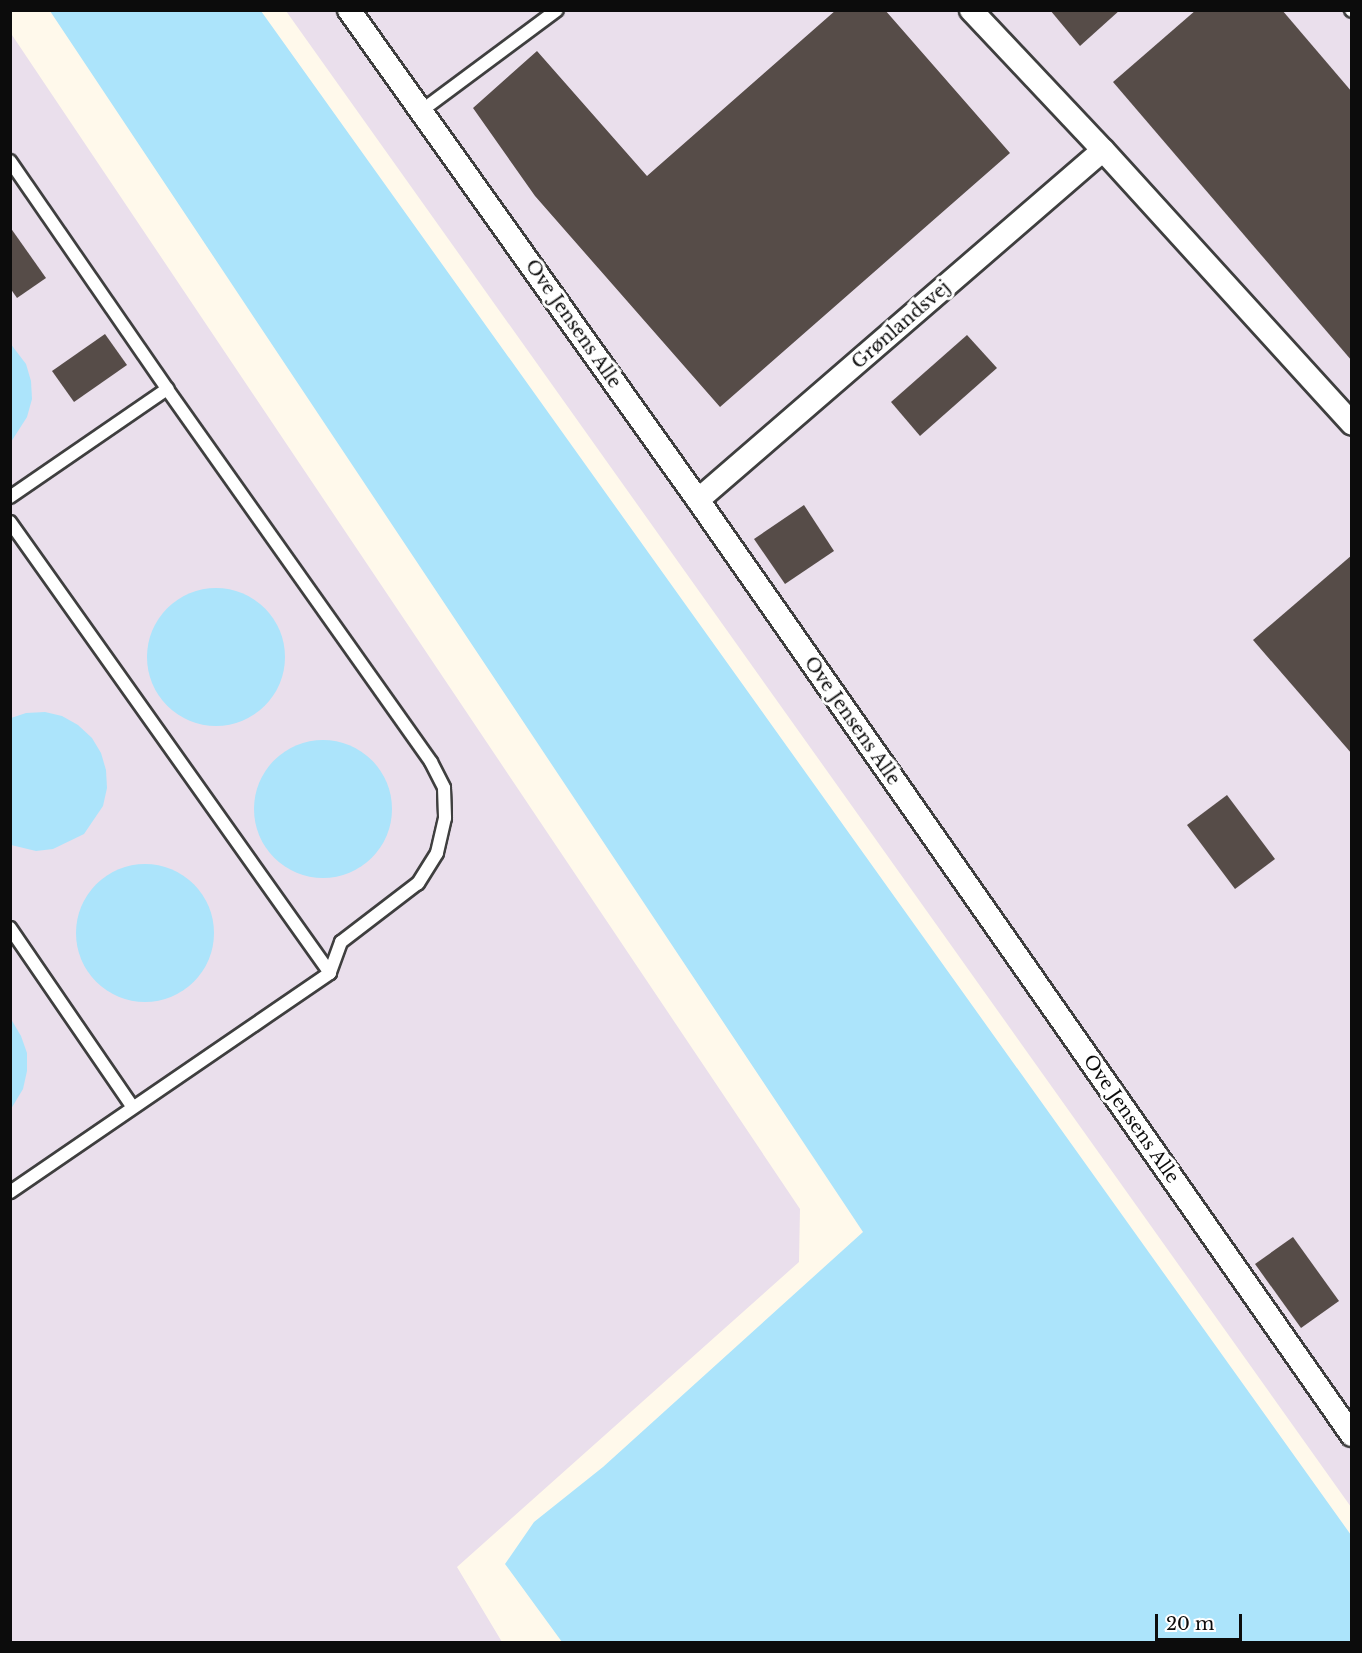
<!DOCTYPE html>
<meta charset="utf-8">
<style>
body{margin:0}
#map{position:relative;width:1362px;height:1653px;overflow:hidden;background:#fff9eb;font-family:"Libre Baskerville",serif}
div>[style]{position:absolute}
[style*='--x']{left:calc(var(--x)*1px);top:calc(var(--y)*1px);width:calc(var(--w)*1px);rotate:calc(var(--a)*1deg)}
.industrial>*{inset:0;background:#eadfec}
.water>*{inset:0;background:#ace4fb}
.round{border-radius:50%}
.building>*{inset:0;background:#564c48}
.roads{filter:drop-shadow(2px 0 #3f3f3f) drop-shadow(-2px 0 #3f3f3f) drop-shadow(0 2px #3f3f3f) drop-shadow(0 -2px #3f3f3f)}
.lane>*{height:12px;margin:-6px;padding:0 6px;transform-origin:6px;border-radius:6px;background:#fff}
.street>*{height:22px;margin:-11px;padding:0 11px;transform-origin:11px;border-radius:11px;background:#fff}
span{translate:-50% -50%;white-space:nowrap;text-align:center;line-height:1.15;-webkit-text-stroke:6px #fff;paint-order:stroke}
.street-label{font-size:18px;color:#0c0c0c}
.frame{position:absolute;inset:0;border:12px solid #0c0c0c;pointer-events:none}
.scale{position:absolute;left:1155px;top:1614px;width:87px;height:27px;box-sizing:border-box;border:3px solid #0c0c0c;border-top:0;padding-left:8px;font-size:18px;line-height:21px;white-space:nowrap;color:#0c0c0c;-webkit-text-stroke:4px #fff;paint-order:stroke}
</style>
<div id="map">
<div class="industrial">
<div style="clip-path:polygon(286px 11px,1351px 11px,1351px 1507px)"></div>
<div style="clip-path:polygon(10px 32px,800px 1209px,799px 1262px,457px 1567px,502px 1642px,11px 1642px)"></div>
</div>
<div class="water">
<div style="clip-path:polygon(50px 11px,261px 11px,1351px 1535px,1351px 1642px,562px 1642px,505px 1564px,534px 1522px,603px 1467px,863px 1232px)"></div>
<div style="clip-path:polygon(10px 343px,26px 364px,31px 381px,32px 399px,27px 417px,11px 442px)"></div>
<div class="round" style="left:147px;top:588px;width:138px;height:138px"></div>
<div style="clip-path:polygon(45px 712px,62px 716px,78px 725px,92px 738px,101px 753px,106px 770px,107px 788px,103px 806px,84px 834px,53px 849px,36px 851px,11px 845px,11px 718px,26px 713px)"></div>
<div class="round" style="left:254px;top:740px;width:138px;height:138px"></div>
<div class="round" style="left:76px;top:864px;width:138px;height:138px"></div>
<div style="clip-path:polygon(11px 1019px,21px 1036px,27px 1053px,27px 1071px,23px 1089px,11px 1109px)"></div>
</div>
<div class="building">
<div style="clip-path:polygon(836px 10px,885px 10px,1010px 153px,720px 407px,535px 196px,473px 108px,537px 51px,647px 176px)"></div>
<div style="clip-path:polygon(1050px 10px,1120px 10px,1080px 46px)"></div>
<div style="clip-path:polygon(1196px 10px,1282px 10px,1352px 92px,1352px 361px,1113px 82px)"></div>
<div style="clip-path:polygon(10px 227px,46px 278px,17px 298px,10px 288px)"></div>
<div style="clip-path:polygon(105px 334px,127px 365px,74px 402px,52px 371px)"></div>
<div style="clip-path:polygon(967px 335px,997px 368px,920px 436px,891px 402px)"></div>
<div style="clip-path:polygon(804px 505px,834px 551px,785px 584px,754px 539px)"></div>
<div style="clip-path:polygon(1352px 555px,1352px 754px,1253px 640px)"></div>
<div style="clip-path:polygon(1227px 795px,1275px 859px,1235px 889px,1187px 825px)"></div>
<div style="clip-path:polygon(1293px 1237px,1339px 1301px,1301px 1328px,1255px 1264px)"></div>
</div>
<div class="roads">
<div class="lane">
<div style="--x:1351;--y:10;--w:1;--a:45"></div>
<div style="--x:421;--y:111;--w:169;--a:-36.6"></div>
<div style="--x:10;--y:161;--w:277;--a:55.4"></div>
<div style="--x:167;--y:389;--w:457;--a:54.7"></div>
<div style="--x:431;--y:762;--w:29;--a:63"></div>
<div style="--x:444;--y:788;--w:30;--a:88"></div>
<div style="--x:445;--y:818;--w:36;--a:103"></div>
<div style="--x:437;--y:853;--w:36;--a:122"></div>
<div style="--x:418;--y:883;--w:97;--a:142.5"></div>
<div style="--x:341;--y:942;--w:33;--a:110"></div>
<div style="--x:330;--y:973;--w:388;--a:145.6"></div>
<div style="--x:10;--y:497;--w:191;--a:-34.5"></div>
<div style="--x:10;--y:522;--w:553;--a:54.64"></div>
<div style="--x:10;--y:928;--w:216;--a:55.6"></div>
</div>
<div class="street">
<div style="--x:349;--y:10;--w:602;--a:54.54"></div>
<div style="--x:698;--y:500;--w:1141;--a:55.03"></div>
<div style="--x:971;--y:10;--w:192;--a:46.7"></div>
<div style="--x:1103;--y:150;--w:370;--a:47.7"></div>
<div style="--x:698;--y:500;--w:535;--a:-40.83"></div>
</div>
</div>
<div class="street-label">
<span style="left:573px;top:324px;rotate:55deg">Ove Jensens Alle</span>
<span style="left:901px;top:325px;rotate:-41deg">Grønlandsvej</span>
<span style="left:852px;top:721px;rotate:55deg">Ove Jensens Alle</span>
<span style="left:1131px;top:1119px;rotate:55deg">Ove Jensens Alle</span>
</div>
<div class="frame"></div>
<div class="scale">20 m</div>
</div>
